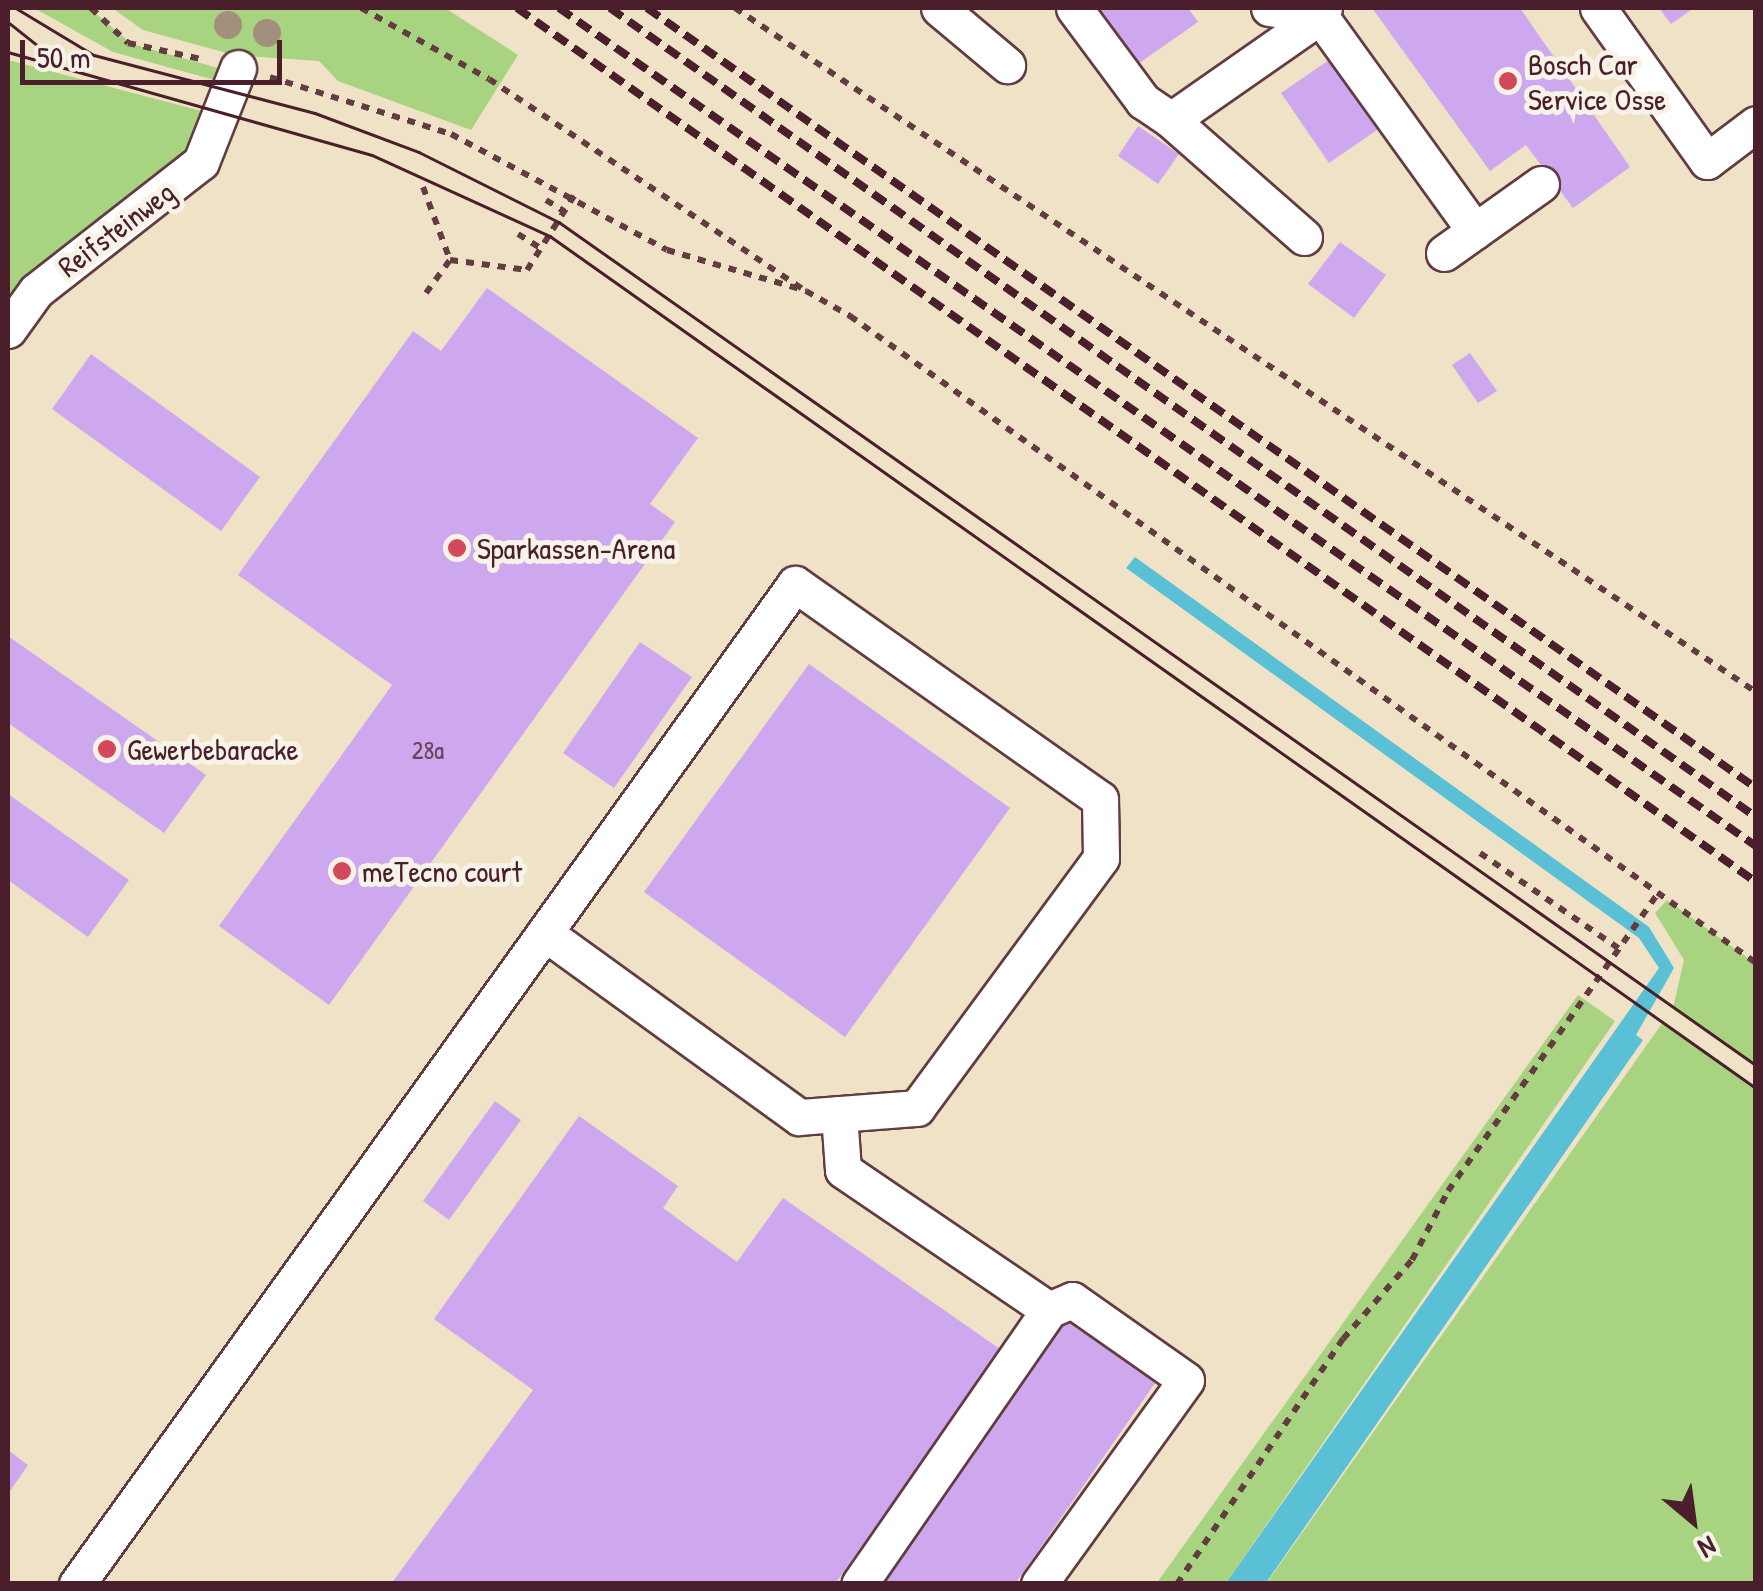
<!DOCTYPE html>
<style>
body{margin:0}
#map{position:relative;width:1763px;height:1591px;overflow:hidden;background:#f0e2c6;font-family:"Patrick Hand",sans-serif}
div>[style]{position:absolute}
[style*='--x']{left:calc(var(--x)*1px);top:calc(var(--y)*1px);width:calc(var(--w)*1px);rotate:calc(var(--a)*1deg)}
.green>*{inset:0;background:#a8d481}
.water>*{inset:0;background:#59c0d6}
.building>*{inset:0;background:#cea8ee}
.path>*{height:6px;margin-top:-3px;transform-origin:0;background:repeating-linear-gradient(90deg,#633c42 0 8px,transparent 0 16px)}
.roads{filter:drop-shadow(2px 0 #633c42) drop-shadow(-2px 0 #633c42) drop-shadow(0 2px #633c42) drop-shadow(0 -2px #633c42)}
.minor>*{height:35px;margin:-17.5px;padding:0 17.5px;transform-origin:17.5px;border-radius:17.5px;background:#fff}
.tram>*{height:2.5px;margin:-1.25px;padding:0 1.25px;transform-origin:1.25px;border-radius:1.25px;background:#4a1f2b}
.rail>*{height:8px;margin-top:-4px;transform-origin:0;background:repeating-linear-gradient(90deg,#4a1f2b 0 15px,transparent 0 23px)}
.trees>*{width:28px;height:28px;margin:-14px;border-radius:50%;background:#a2907c}
.dots>*{width:28px;height:28px;translate:-50% -50%;box-sizing:border-box;border:5px solid #f7f3e8;border-radius:50%}
span{translate:-50% -50%;white-space:nowrap;text-align:center;line-height:1.15;-webkit-text-stroke:10px #f7f3e8;paint-order:stroke}
.number-label{font-size:25px;color:#6b415c}
.number-label span{-webkit-text-stroke-width:0}
.poi-label{font-size:30px;color:#4a1f2b}
.left{translate:0 -50%;text-align:left}
.street-label{font-size:30px;color:#4a1f2b}
.frame{position:absolute;inset:0;border:10px solid #4a1f2b;pointer-events:none}
.north{position:absolute;left:1643px;top:1471px;width:100px;height:100px;-webkit-text-stroke:8px #f7f3e8;paint-order:stroke;rotate:151deg;font-size:28px;font-weight:700;line-height:40px;text-align:center;color:#4a1f2b}
.north::after{content:'';display:block;margin:auto;width:35px;height:45px;background:#4a1f2b;clip-path:polygon(50% 0,100% 100%,50% 72%,0 100%)}
.scale{position:absolute;left:20px;top:40px;width:262px;height:45px;box-sizing:border-box;border:5px solid #4a1f2b;border-top:0;padding-left:12px;font-size:30px;line-height:35px;white-space:nowrap;color:#4a1f2b;-webkit-text-stroke:8px #f7f3e8;paint-order:stroke}
</style>
<div id="map">
<div class="green">
<div style="clip-path:polygon(34px 8px,89px 8px,132px 44px,222px 69px,218px 81px,113px 52px)"></div>
<div style="clip-path:polygon(112px 8px,445px 8px,518px 55px,471px 130px,338px 81px,319px 61px,234px 55px,143px 30px)"></div>
<div style="clip-path:polygon(8px 60px,209px 113px,198px 149px,8px 315px)"></div>
<div style="clip-path:polygon(1667px 900px,1755px 963px,1755px 1065px,1673px 1008px,1684px 960px,1655px 913px)"></div>
<div style="clip-path:polygon(1578px 995px,1615px 1021px,1226px 1583px,1156px 1584px)"></div>
<div style="clip-path:polygon(1663px 1022px,1755px 1088px,1755px 1583px,1266px 1584px)"></div>
</div>
<div class="water">
<div style="clip-path:polygon(1135px 557px,1649px 927px,1674px 968px,1636px 1035px,1643px 1040px,1266px 1583px,1226px 1583px,1659px 968px,1639px 938px,1126px 568px)"></div>
</div>
<div class="building">
<div style="clip-path:polygon(1098px 8px,1188px 8px,1198px 22px,1138px 64px)"></div>
<div style="clip-path:polygon(1372px 8px,1520px 8px,1630px 167px,1573px 208px,1526px 145px,1490px 171px)"></div>
<div style="clip-path:polygon(1659px 8px,1694px 8px,1671px 24px)"></div>
<div style="clip-path:polygon(1329px 60px,1377px 130px,1329px 163px,1281px 93px)"></div>
<div style="clip-path:polygon(1138px 126px,1179px 154px,1158px 184px,1118px 156px)"></div>
<div style="clip-path:polygon(1340px 242px,1386px 275px,1354px 318px,1308px 284px)"></div>
<div style="clip-path:polygon(487px 288px,698px 438px,650px 504px,675px 522px,329px 1005px,219px 926px,392px 685px,238px 575px,413px 331px,441px 351px)"></div>
<div style="clip-path:polygon(1470px 353px,1497px 391px,1478px 403px,1452px 365px)"></div>
<div style="clip-path:polygon(91px 354px,260px 477px,221px 531px,52px 409px)"></div>
<div style="clip-path:polygon(8px 636px,206px 775px,164px 833px,8px 723px)"></div>
<div style="clip-path:polygon(640px 642px,692px 677px,614px 788px,563px 753px)"></div>
<div style="clip-path:polygon(809px 664px,1010px 808px,845px 1037px,644px 892px)"></div>
<div style="clip-path:polygon(8px 794px,129px 880px,88px 937px,8px 880px)"></div>
<div style="clip-path:polygon(495px 1101px,521px 1120px,449px 1220px,423px 1201px)"></div>
<div style="clip-path:polygon(579px 1116px,678px 1186px,663px 1208px,737px 1262px,783px 1198px,1000px 1349px,835px 1584px,391px 1584px,533px 1390px,434px 1319px)"></div>
<div style="clip-path:polygon(1065px 1318px,1155px 1383px,1015px 1584px,879px 1584px)"></div>
<div style="clip-path:polygon(8px 1450px,28px 1465px,8px 1494px)"></div>
</div>
<div class="path">
<div style="--x:91;--y:8;--w:51;--a:43.4"></div>
<div style="--x:128;--y:43;--w:79;--a:12.4"></div>
<div style="--x:361;--y:8;--w:146;--a:29"></div>
<div style="--x:489;--y:79;--w:376;--a:33.8"></div>
<div style="--x:735;--y:8;--w:1229;--a:33.82"></div>
<div style="--x:270;--y:77;--w:190;--a:17.5"></div>
<div style="--x:451;--y:134;--w:245;--a:28.2"></div>
<div style="--x:667;--y:250;--w:145;--a:16.4"></div>
<div style="--x:806;--y:291;--w:51;--a:29.6"></div>
<div style="--x:850;--y:316;--w:1113;--a:35.53"></div>
<div style="--x:423;--y:187;--w:78;--a:69.7"></div>
<div style="--x:450;--y:260;--w:78;--a:7.4"></div>
<div style="--x:527;--y:270;--w:88;--a:-57.6"></div>
<div style="--x:546;--y:200;--w:22;--a:32"></div>
<div style="--x:518;--y:234;--w:28;--a:32"></div>
<div style="--x:426;--y:293;--w:41;--a:-54"></div>
<div style="--x:1480;--y:853;--w:168;--a:34.5"></div>
<div style="--x:1312;--y:1583;--w:1;--a:90"></div>
<div style="--x:1177;--y:1584;--w:296;--a:-55.9"></div>
<div style="--x:1343;--y:1339;--w:105;--a:-48.9"></div>
<div style="--x:1412;--y:1260;--w:78;--a:-62.4"></div>
<div style="--x:1448;--y:1191;--w:365;--a:-54.8"></div>
</div>
<div class="roads">
<div class="minor">
<div style="--x:939;--y:8;--w:89;--a:40"></div>
<div style="--x:1074;--y:8;--w:116;--a:53.4"></div>
<div style="--x:1143;--y:101;--w:34;--a:34"></div>
<div style="--x:1269;--y:8;--w:52;--a:8.9"></div>
<div style="--x:1324;--y:8;--w:9;--a:117"></div>
<div style="--x:1320;--y:16;--w:265;--a:54.2"></div>
<div style="--x:1598;--y:8;--w:188;--a:54.5"></div>
<div style="--x:1707;--y:161;--w:61;--a:-37.1"></div>
<div style="--x:1304;--y:237;--w:177;--a:-138.7"></div>
<div style="--x:1171;--y:120;--w:182;--a:-34.9"></div>
<div style="--x:1444;--y:253;--w:119;--a:-35.4"></div>
<div style="--x:8;--y:330;--w:48;--a:-54.3"></div>
<div style="--x:36;--y:291;--w:209;--a:-38"></div>
<div style="--x:201;--y:162;--w:101;--a:-68.5"></div>
<div style="--x:839;--y:1114;--w:56;--a:85.9"></div>
<div style="--x:843;--y:1170;--w:249;--a:34.2"></div>
<div style="--x:1049;--y:1310;--w:333;--a:124.7"></div>
<div style="--x:77;--y:1584;--w:1231;--a:-54.32"></div>
<div style="--x:795;--y:584;--w:373;--a:35.2"></div>
<div style="--x:1100;--y:799;--w:59;--a:89"></div>
<div style="--x:1101;--y:858;--w:310;--a:126.4"></div>
<div style="--x:917;--y:1108;--w:118;--a:175.6"></div>
<div style="--x:799;--y:1117;--w:314;--a:-144.1"></div>
<div style="--x:1039;--y:1584;--w:251;--a:-54.2"></div>
<div style="--x:1186;--y:1380;--w:139;--a:-144.9"></div>
<div style="--x:1072;--y:1300;--w:25;--a:157"></div>
</div>
</div>
<div class="tram">
<div style="--x:16;--y:8;--w:91;--a:31.1"></div>
<div style="--x:94;--y:55;--w:228;--a:14.7"></div>
<div style="--x:315;--y:113;--w:111;--a:20.6"></div>
<div style="--x:419;--y:152;--w:157;--a:26.6"></div>
<div style="--x:559;--y:222;--w:1464;--a:35.16"></div>
<div style="--x:8;--y:22;--w:55;--a:38.3"></div>
<div style="--x:8;--y:52;--w:378;--a:15.8"></div>
<div style="--x:372;--y:155;--w:196;--a:24.5"></div>
<div style="--x:550;--y:236;--w:1477;--a:35.24"></div>
</div>
<div class="rail">
<div style="--x:517;--y:8;--w:1516;--a:35.2"></div>
<div style="--x:559;--y:8;--w:1461;--a:35"></div>
<div style="--x:610;--y:8;--w:1403;--a:35.22"></div>
<div style="--x:647;--y:8;--w:1356;--a:35.12"></div>
</div>
<div class="trees">
<div style="left:228px;top:25px"></div>
<div style="left:267px;top:33px"></div>
</div>
<div class="dots">
<div style="left:1508px;top:81px;background:#d1495b"></div>
<div style="left:457px;top:548px;background:#d1495b"></div>
<div style="left:107px;top:749px;background:#d1495b"></div>
<div style="left:342px;top:871px;background:#d1495b"></div>
</div>
<div class="number-label">
<span style="left:428px;top:750px">28a</span>
</div>
<div class="poi-label">
<span class="left" style="left:1528px;top:81px">Bosch Car<br>Service Osse</span>
<span class="left" style="left:477px;top:548px">Sparkassen-Arena</span>
<span class="left" style="left:127px;top:749px">Gewerbebaracke</span>
<span class="left" style="left:362px;top:871px">meTecno court</span>
</div>
<div class="street-label">
<span style="left:116px;top:229px;rotate:-37deg">Reifsteinweg</span>
</div>
<div class="frame"></div>
<div class="north">N</div>
<div class="scale">50 m</div>
</div>
